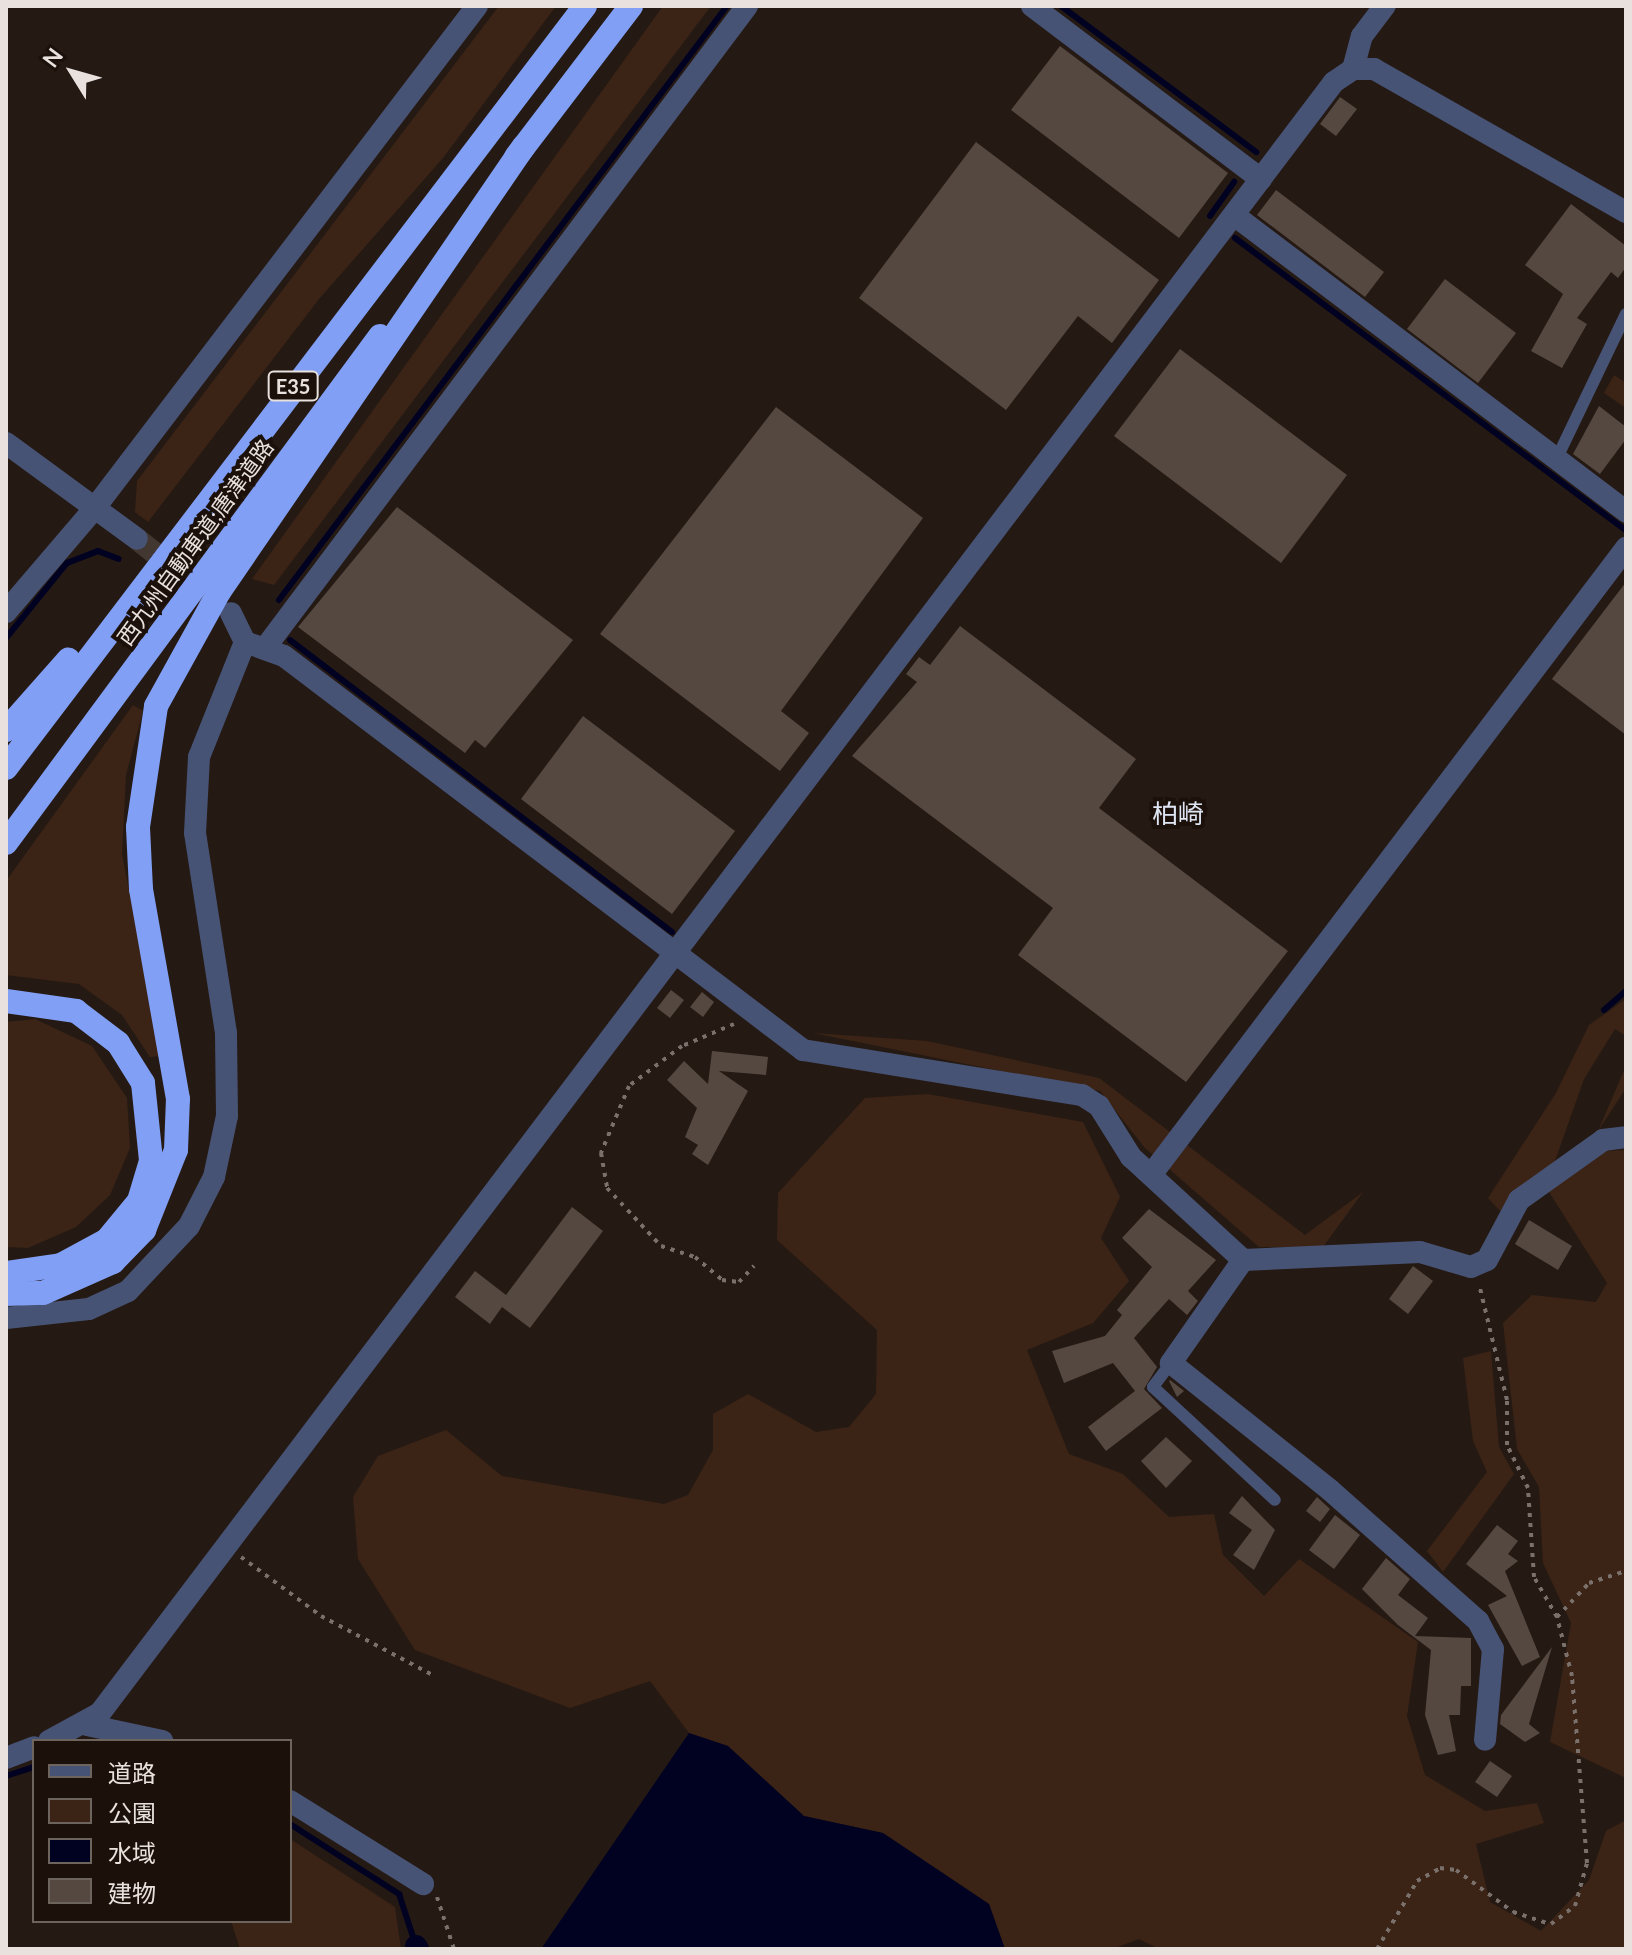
<!DOCTYPE html>
<meta charset="utf-8">
<style>
body{margin:0}
#map{position:relative;width:1632px;height:1955px;overflow:hidden;background:#251913;font-family:Lato,"Noto Sans JP",sans-serif}
div>[style]{position:absolute}
[style*='--x']{left:calc(var(--x)*1px);top:calc(var(--y)*1px);width:calc(var(--w)*1px);rotate:calc(var(--a)*1deg)}
.green>*{inset:0;background:#3b2416}
.water>*{inset:0;background:#010221}
.stream>*{height:6px;margin:-3px;padding:0 3px;transform-origin:3px;border-radius:3px;background:#010221}
.canal>*{height:22px;margin:-11px;padding:0 11px;transform-origin:11px;border-radius:11px;background:#010221}
.building>*{inset:0;background:#554841}
.minor-tunnel>*{height:22px;margin-top:-11px;transform-origin:0;background:repeating-linear-gradient(90deg,#423731 0 22px,transparent 0 33px)}
.path>*{height:4px;margin-top:-2px;transform-origin:0;background:repeating-linear-gradient(90deg,#7b716c 0 4px,transparent 0 10px)}
.service>*{height:12px;margin:-6px;padding:0 6px;transform-origin:6px;border-radius:6px;background:#475375}
.minor>*{height:22px;margin:-11px;padding:0 11px;transform-origin:11px;border-radius:11px;background:#475375}
.tertiary>*{height:22px;margin:-11px;padding:0 11px;transform-origin:11px;border-radius:11px;background:#475375}
.motorway>*{height:24px;margin:-12px;padding:0 12px;transform-origin:12px;border-radius:12px;background:#819ff4}
span{translate:-50% -50%;white-space:nowrap;text-align:center;line-height:1.15;-webkit-text-stroke:8px #1b100a;paint-order:stroke}
.shield-label span{padding:2px 6px;background:#1b100a;border:2px solid;border-radius:6px;-webkit-text-stroke-width:0}
.shield-label{font-size:20px;color:#e9e1dd;font-weight:700}
.street-label{font-size:22px;color:#e9e1dd}
.quarter-label{font-size:26px;color:#dee4f2}
.frame{position:absolute;inset:0;border:8px solid #e9e1dd;pointer-events:none}
.legend{position:absolute;left:32px;top:1739px;width:260px;height:184px;box-sizing:border-box;background:#1b100a;border:2px solid #6d645e;margin:0;padding:10px 14px;list-style:none;font-size:24px;color:#e9e1dd}
.legend li{display:flex;align-items:center;gap:16px;height:40px}
.legend b{width:40px;border:2px solid #6d645e}
.north{position:absolute;left:32px;top:32px;width:80px;height:80px;-webkit-text-stroke:6px #1b100a;paint-order:stroke;rotate:307deg;font-size:22px;font-weight:700;line-height:32px;text-align:center;color:#e9e1dd}
.north::after{content:'';display:block;margin:auto;width:28px;height:36px;background:#e9e1dd;clip-path:polygon(50% 0,100% 100%,50% 72%,0 100%)}
</style>
<div id="map">
<div class="green">
<div style="clip-path:polygon(499px 6px,556px 6px,443px 158px,319px 299px,148px 522px,135px 512px,137px 481px)"></div>
<div style="clip-path:polygon(663px 6px,711px 6px,274px 585px,252px 579px)"></div>
<div style="clip-path:polygon(1614px 375px,1626px 383px,1626px 408px,1604px 393px)"></div>
<div style="clip-path:polygon(133px 705px,143px 711px,126px 775px,122px 854px,161px 1056px,150px 1057px,122px 1015px,79px 984px,6px 975px,6px 881px)"></div>
<div style="clip-path:polygon(1626px 999px,1626px 1036px,1615px 1029px,1584px 1079px,1555px 1161px,1500px 1211px,1488px 1198px,1556px 1093px,1589px 1025px)"></div>
<div style="clip-path:polygon(35px 1019px,92px 1046px,127px 1098px,130px 1148px,110px 1195px,76px 1227px,28px 1248px,6px 1247px,6px 1022px)"></div>
<div style="clip-path:polygon(813px 1033px,927px 1041px,1099px 1078px,1305px 1235px,1363px 1192px,1323px 1247px,1259px 1247px,1145px 1148px,1100px 1091px)"></div>
<div style="clip-path:polygon(1626px 1066px,1626px 1088px,1598px 1131px)"></div>
<div style="clip-path:polygon(928px 1094px,1083px 1122px,1120px 1197px,1101px 1238px,1129px 1281px,1093px 1323px,1027px 1350px,1069px 1454px,1123px 1474px,1169px 1517px,1214px 1514px,1223px 1555px,1264px 1596px,1299px 1559px,1418px 1642px,1407px 1716px,1425px 1775px,1485px 1811px,1537px 1803px,1544px 1823px,1476px 1844px,1490px 1902px,1541px 1931px,1589px 1880px,1606px 1831px,1626px 1820px,1626px 1949px,1159px 1949px,1139px 1939px,1112px 1949px,1005px 1949px,989px 1904px,883px 1833px,804px 1816px,728px 1746px,689px 1733px,650px 1681px,570px 1708px,415px 1650px,358px 1559px,353px 1497px,378px 1456px,446px 1430px,502px 1476px,664px 1504px,688px 1495px,713px 1450px,713px 1414px,748px 1394px,816px 1432px,849px 1427px,876px 1394px,877px 1330px,777px 1240px,778px 1193px,865px 1098px)"></div>
<div style="clip-path:polygon(1626px 1150px,1626px 1778px,1550px 1742px,1571px 1623px,1543px 1563px,1539px 1487px,1517px 1449px,1503px 1323px,1532px 1295px,1596px 1302px,1607px 1283px,1549px 1192px,1604px 1151px)"></div>
<div style="clip-path:polygon(1491px 1351px,1499px 1447px,1514px 1474px,1443px 1572px,1427px 1551px,1487px 1472px,1473px 1441px,1463px 1358px)"></div>
<div style="clip-path:polygon(290px 1839px,395px 1907px,401px 1949px,240px 1949px,231px 1921px,290px 1921px)"></div>
</div>
<div class="water">
<div style="clip-path:polygon(689px 1733px,728px 1746px,804px 1816px,883px 1833px,989px 1904px,1005px 1949px,541px 1949px)"></div>
</div>
<div class="stream">
<div style="--x:1061;--y:6;--w:244;--a:36.8"></div>
<div style="--x:1210;--y:216;--w:42;--a:-54.8"></div>
<div style="--x:1235;--y:238;--w:489;--a:36.8"></div>
<div style="--x:279;--y:600;--w:744;--a:-52.98"></div>
<div style="--x:6;--y:638;--w:97;--a:-50.9"></div>
<div style="--x:67;--y:563;--w:33;--a:-21"></div>
<div style="--x:98;--y:551;--w:22;--a:21"></div>
<div style="--x:290;--y:640;--w:481;--a:37.4"></div>
<div style="--x:1604;--y:1010;--w:29;--a:-41"></div>
<div style="--x:6;--y:1776;--w:29;--a:-18"></div>
<div style="--x:290;--y:1824;--w:130;--a:32.7"></div>
<div style="--x:399;--y:1894;--w:55;--a:71.9"></div>
</div>
<div class="canal">
<div style="--x:416;--y:1946;--w:4;--a:56"></div>
</div>
<div class="building">
<div style="clip-path:polygon(1060px 46px,1228px 173px,1179px 238px,1011px 110px)"></div>
<div style="clip-path:polygon(1340px 97px,1357px 109px,1336px 136px,1320px 124px)"></div>
<div style="clip-path:polygon(976px 142px,1159px 280px,1112px 343px,1078px 316px,1006px 410px,859px 298px)"></div>
<div style="clip-path:polygon(1276px 190px,1384px 272px,1365px 297px,1257px 215px)"></div>
<div style="clip-path:polygon(1571px 204px,1626px 246px,1626px 267px,1618px 278px,1611px 272px,1577px 318px,1587px 324px,1562px 368px,1531px 351px,1563px 294px,1525px 265px)"></div>
<div style="clip-path:polygon(1445px 279px,1516px 333px,1478px 383px,1407px 329px)"></div>
<div style="clip-path:polygon(1180px 349px,1347px 475px,1281px 563px,1114px 436px)"></div>
<div style="clip-path:polygon(1599px 406px,1626px 427px,1626px 439px,1600px 474px,1573px 454px)"></div>
<div style="clip-path:polygon(776px 407px,923px 518px,781px 711px,809px 733px,780px 771px,600px 634px)"></div>
<div style="clip-path:polygon(397px 507px,573px 640px,485px 748px,475px 740px,465px 753px,298px 627px)"></div>
<div style="clip-path:polygon(1626px 582px,1626px 735px,1552px 679px)"></div>
<div style="clip-path:polygon(960px 626px,1136px 759px,1099px 808px,1288px 951px,1186px 1082px,1018px 955px,1053px 908px,852px 756px,917px 682px,906px 674px,919px 657px,930px 665px)"></div>
<div style="clip-path:polygon(583px 716px,735px 831px,672px 914px,521px 799px)"></div>
<div style="clip-path:polygon(671px 990px,684px 1000px,670px 1018px,657px 1008px)"></div>
<div style="clip-path:polygon(702px 992px,714px 1002px,703px 1017px,690px 1007px)"></div>
<div style="clip-path:polygon(712px 1051px,768px 1057px,766px 1075px,719px 1071px,748px 1091px,708px 1165px,692px 1154px,698px 1145px,685px 1137px,697px 1108px,667px 1080px,684px 1061px,708px 1084px)"></div>
<div style="clip-path:polygon(572px 1207px,603px 1231px,530px 1328px,502px 1307px,490px 1324px,455px 1297px,475px 1271px,506px 1295px)"></div>
<div style="clip-path:polygon(1149px 1209px,1216px 1260px,1188px 1291px,1198px 1301px,1187px 1315px,1169px 1299px,1134px 1338px,1157px 1367px,1144px 1389px,1162px 1408px,1106px 1451px,1088px 1427px,1135px 1391px,1113px 1363px,1064px 1383px,1052px 1351px,1105px 1336px,1122px 1315px,1117px 1310px,1152px 1267px,1122px 1238px)"></div>
<div style="clip-path:polygon(1529px 1220px,1572px 1246px,1558px 1270px,1515px 1244px)"></div>
<div style="clip-path:polygon(1413px 1266px,1433px 1281px,1408px 1314px,1389px 1299px)"></div>
<div style="clip-path:polygon(1169px 1381px,1170px 1380px,1184px 1391px,1177px 1397px)"></div>
<div style="clip-path:polygon(1166px 1437px,1192px 1461px,1166px 1488px,1141px 1461px)"></div>
<div style="clip-path:polygon(1242px 1496px,1275px 1530px,1254px 1570px,1233px 1555px,1252px 1530px,1229px 1513px)"></div>
<div style="clip-path:polygon(1317px 1497px,1330px 1509px,1320px 1522px,1306px 1511px)"></div>
<div style="clip-path:polygon(1335px 1515px,1360px 1535px,1334px 1569px,1309px 1550px)"></div>
<div style="clip-path:polygon(1497px 1525px,1518px 1541px,1508px 1554px,1518px 1561px,1505px 1571px,1540px 1657px,1522px 1666px,1488px 1605px,1507px 1596px,1466px 1564px)"></div>
<div style="clip-path:polygon(1386px 1558px,1410px 1579px,1398px 1595px,1428px 1618px,1415px 1636px,1471px 1638px,1471px 1686px,1461px 1686px,1460px 1715px,1449px 1715px,1456px 1751px,1438px 1755px,1425px 1715px,1431px 1650px,1398px 1625px,1362px 1589px)"></div>
<div style="clip-path:polygon(1552px 1647px,1529px 1724px,1540px 1733px,1525px 1742px,1500px 1724px,1501px 1715px)"></div>
<div style="clip-path:polygon(1490px 1761px,1512px 1776px,1497px 1797px,1475px 1782px)"></div>
</div>
<div class="minor-tunnel">
<div style="--x:137;--y:539;--w:90;--a:38.3"></div>
</div>
<div class="path">
<div style="--x:734;--y:1024;--w:56;--a:157.1"></div>
<div style="--x:682;--y:1046;--w:66;--a:143"></div>
<div style="--x:629;--y:1086;--w:73;--a:112.7"></div>
<div style="--x:601;--y:1153;--w:36;--a:80"></div>
<div style="--x:607;--y:1188;--w:79;--a:47"></div>
<div style="--x:661;--y:1246;--w:36;--a:18"></div>
<div style="--x:695;--y:1257;--w:35;--a:40"></div>
<div style="--x:722;--y:1280;--w:17;--a:7"></div>
<div style="--x:739;--y:1282;--w:22;--a:-47"></div>
<div style="--x:241;--y:1557;--w:99;--a:36.4"></div>
<div style="--x:321;--y:1616;--w:130;--a:27.9"></div>
<div style="--x:1557;--y:1617;--w:47;--a:-46.7"></div>
<div style="--x:1589;--y:1583;--w:39;--a:-18"></div>
<div style="--x:437;--y:1897;--w:55;--a:71.9"></div>
<div style="--x:1377;--y:1949;--w:79;--a:-59.5"></div>
<div style="--x:1417;--y:1881;--w:26;--a:-29"></div>
<div style="--x:1440;--y:1868;--w:16;--a:7"></div>
<div style="--x:1456;--y:1870;--w:71;--a:36.4"></div>
<div style="--x:1513;--y:1912;--w:40;--a:18"></div>
<div style="--x:1551;--y:1924;--w:30;--a:-37"></div>
<div style="--x:1575;--y:1906;--w:45;--a:-74.4"></div>
<div style="--x:1587;--y:1863;--w:188;--a:-94.6"></div>
<div style="--x:1572;--y:1676;--w:61;--a:-104.3"></div>
<div style="--x:1557;--y:1617;--w:46;--a:-119.9"></div>
<div style="--x:1534;--y:1577;--w:89;--a:-93.9"></div>
<div style="--x:1528;--y:1488;--w:48;--a:-116"></div>
<div style="--x:1507;--y:1445;--w:45;--a:-90"></div>
<div style="--x:1507;--y:1400;--w:119;--a:-103.6"></div>
</div>
<div class="service">
<div style="--x:1556;--y:460;--w:162;--a:-64.4"></div>
<div style="--x:1171;--y:1363;--w:30;--a:127"></div>
<div style="--x:1153;--y:1387;--w:166;--a:42.8"></div>
</div>
<div class="minor">
<div style="--x:1032;--y:6;--w:287;--a:37.1"></div>
<div style="--x:1353;--y:69;--w:34;--a:-75"></div>
<div style="--x:1362;--y:36;--w:38;--a:-53"></div>
<div style="--x:1234;--y:215;--w:492;--a:37.1"></div>
<div style="--x:6;--y:443;--w:162;--a:36.2"></div>
<div style="--x:245;--y:642;--w:41;--a:19.7"></div>
<div style="--x:284;--y:656;--w:652;--a:37.2"></div>
<div style="--x:803;--y:1050;--w:283;--a:9.2"></div>
<div style="--x:1082;--y:1095;--w:20;--a:33"></div>
<div style="--x:1099;--y:1106;--w:60;--a:57.9"></div>
<div style="--x:1131;--y:1157;--w:152;--a:42.6"></div>
<div style="--x:1243;--y:1260;--w:126;--a:125"></div>
<div style="--x:1171;--y:1363;--w:203;--a:38.6"></div>
<div style="--x:1330;--y:1490;--w:198;--a:41.5"></div>
<div style="--x:1478;--y:1621;--w:32;--a:62"></div>
<div style="--x:1493;--y:1649;--w:91;--a:95"></div>
<div style="--x:265;--y:648;--w:803;--a:-53.1"></div>
<div style="--x:1151;--y:1175;--w:787;--a:-52.85"></div>
<div style="--x:1243;--y:1260;--w:177;--a:-2.6"></div>
<div style="--x:1420;--y:1252;--w:53;--a:16.4"></div>
<div style="--x:1471;--y:1267;--w:17;--a:-24"></div>
<div style="--x:1487;--y:1260;--w:68;--a:-61.9"></div>
<div style="--x:1519;--y:1200;--w:103;--a:-35.5"></div>
<div style="--x:1603;--y:1140;--w:23;--a:-7"></div>
<div style="--x:87;--y:1725;--w:77;--a:12"></div>
<div style="--x:49;--y:1741;--w:58;--a:-28.8"></div>
<div style="--x:100;--y:1713;--w:2045;--a:-52.89"></div>
<div style="--x:1334;--y:82;--w:23;--a:-34"></div>
<div style="--x:1353;--y:69;--w:21;--a:0"></div>
<div style="--x:1374;--y:69;--w:290;--a:29.6"></div>
<div style="--x:6;--y:1758;--w:30;--a:-21"></div>
<div style="--x:290;--y:1801;--w:157;--a:32"></div>
</div>
<div class="tertiary">
<div style="--x:6;--y:612;--w:135;--a:-49.5"></div>
<div style="--x:94;--y:509;--w:632;--a:-52.71"></div>
<div style="--x:6;--y:1318;--w:83;--a:-6.2"></div>
<div style="--x:89;--y:1309;--w:43;--a:-24.8"></div>
<div style="--x:128;--y:1291;--w:89;--a:-46.8"></div>
<div style="--x:189;--y:1226;--w:55;--a:-63"></div>
<div style="--x:214;--y:1177;--w:62;--a:-78"></div>
<div style="--x:227;--y:1116;--w:83;--a:-90.7"></div>
<div style="--x:226;--y:1033;--w:202;--a:-98.8"></div>
<div style="--x:195;--y:833;--w:76;--a:-87"></div>
<div style="--x:199;--y:757;--w:124;--a:-68.2"></div>
<div style="--x:245;--y:642;--w:32;--a:-116"></div>
</div>
<div class="motorway">
<div style="--x:516;--y:157;--w:190;--a:-52.7"></div>
<div style="--x:6;--y:730;--w:94;--a:-48.5"></div>
<div style="--x:6;--y:768;--w:957;--a:-52.77"></div>
<div style="--x:6;--y:843;--w:630;--a:-53.58"></div>
<div style="--x:6;--y:1001;--w:71;--a:8.1"></div>
<div style="--x:76;--y:1011;--w:53;--a:37.3"></div>
<div style="--x:118;--y:1043;--w:47;--a:58"></div>
<div style="--x:143;--y:1083;--w:78;--a:84.1"></div>
<div style="--x:151;--y:1161;--w:42;--a:106.7"></div>
<div style="--x:139;--y:1201;--w:50;--a:129.4"></div>
<div style="--x:107;--y:1240;--w:52;--a:151.5"></div>
<div style="--x:61;--y:1265;--w:56;--a:171.7"></div>
<div style="--x:6;--y:1294;--w:37;--a:-2"></div>
<div style="--x:43;--y:1293;--w:77;--a:-23.9"></div>
<div style="--x:113;--y:1262;--w:45;--a:-45.9"></div>
<div style="--x:144;--y:1230;--w:86;--a:-68.2"></div>
<div style="--x:176;--y:1150;--w:51;--a:-87.8"></div>
<div style="--x:178;--y:1099;--w:213;--a:-100"></div>
<div style="--x:141;--y:889;--w:62;--a:-92.8"></div>
<div style="--x:138;--y:827;--w:122;--a:-81.5"></div>
<div style="--x:156;--y:706;--w:130;--a:-61.1"></div>
<div style="--x:219;--y:592;--w:540;--a:-55.63"></div>
</div>
<div class="shield-label">
<span style="left:293px;top:386px">E35</span>
</div>
<div class="street-label">
<span style="left:195px;top:542px;rotate:-54deg">西九州自動車道;唐津道路</span>
</div>
<div class="quarter-label">
<span style="left:1178px;top:814px">柏崎</span>
</div>
<div class="frame"></div>
<ul class="legend">
<li><b style="height:10px;background:#475375"></b>道路</li>
<li><b style="height:22px;background:#3b2416"></b>公園</li>
<li><b style="height:22px;background:#010221"></b>水域</li>
<li><b style="height:22px;background:#554841"></b>建物</li>
</ul>
<div class="north">N</div>
</div>
